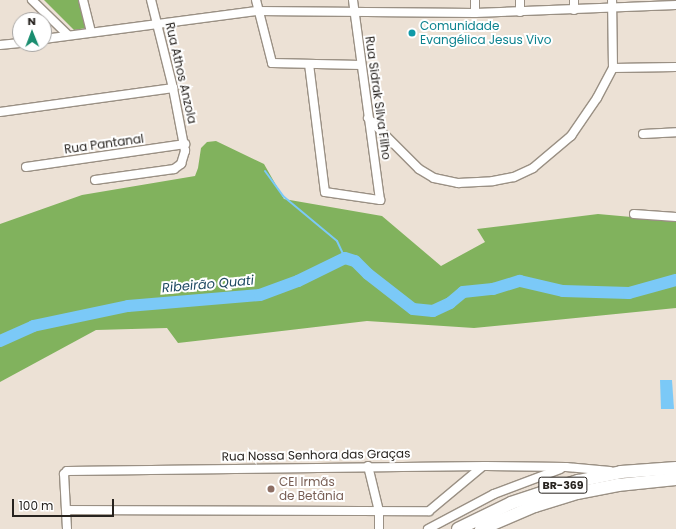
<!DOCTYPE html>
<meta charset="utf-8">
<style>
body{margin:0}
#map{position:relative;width:676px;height:529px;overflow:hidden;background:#ece1d5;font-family:Poppins,sans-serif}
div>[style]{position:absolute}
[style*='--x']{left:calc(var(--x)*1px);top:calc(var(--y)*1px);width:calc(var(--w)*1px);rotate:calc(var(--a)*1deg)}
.forest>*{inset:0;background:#81b25d}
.water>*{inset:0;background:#7bc9f7}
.stream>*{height:2px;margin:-1px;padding:0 1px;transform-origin:1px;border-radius:1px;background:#7bc9f7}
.river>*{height:12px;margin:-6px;padding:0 6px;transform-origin:6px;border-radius:6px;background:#7bc9f7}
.roads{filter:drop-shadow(1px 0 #9a9084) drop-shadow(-1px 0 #9a9084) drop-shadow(0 1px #9a9084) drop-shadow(0 -1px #9a9084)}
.minor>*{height:8px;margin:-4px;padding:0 4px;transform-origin:4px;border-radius:4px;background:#fff}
.highway>*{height:12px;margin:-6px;padding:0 6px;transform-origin:6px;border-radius:6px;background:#fff}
.dots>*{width:11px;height:11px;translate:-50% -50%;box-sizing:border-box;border:2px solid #fff;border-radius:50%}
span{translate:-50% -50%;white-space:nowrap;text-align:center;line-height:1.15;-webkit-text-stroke:4px #fff;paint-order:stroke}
.shield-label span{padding:1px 3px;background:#fff;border:1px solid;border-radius:3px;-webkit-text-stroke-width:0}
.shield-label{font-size:11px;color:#27231f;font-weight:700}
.culture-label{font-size:12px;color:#0d838f}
.left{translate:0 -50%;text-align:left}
.street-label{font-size:12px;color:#27231f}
.education-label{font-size:12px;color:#785e54}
.water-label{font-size:13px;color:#224c64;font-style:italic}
.north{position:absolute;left:12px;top:12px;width:40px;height:40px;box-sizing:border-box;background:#fff;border:1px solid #a9a7a5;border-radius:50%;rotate:359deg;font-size:11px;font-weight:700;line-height:16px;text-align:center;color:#27231f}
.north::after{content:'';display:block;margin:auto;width:14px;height:18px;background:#198d6f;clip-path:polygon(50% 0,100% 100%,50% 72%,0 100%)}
.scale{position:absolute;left:12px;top:499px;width:102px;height:18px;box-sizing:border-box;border:2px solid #27231f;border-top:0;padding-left:5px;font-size:12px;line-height:14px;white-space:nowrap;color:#27231f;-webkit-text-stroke:3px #fff;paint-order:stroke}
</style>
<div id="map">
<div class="forest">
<div style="clip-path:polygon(44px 0,78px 0,86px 28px,74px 30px)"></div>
<div style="clip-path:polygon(216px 141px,264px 164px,284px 199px,382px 216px,441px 266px,485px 242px,477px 229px,598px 214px,676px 221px,676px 308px,474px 328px,367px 321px,178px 343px,167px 328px,96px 330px,0 382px,0 224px,82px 195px,195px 176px,198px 168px,201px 148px,207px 142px)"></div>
</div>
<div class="water">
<div style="clip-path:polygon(660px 380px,672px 380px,674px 409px,661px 409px)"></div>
</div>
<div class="stream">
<div style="--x:265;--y:171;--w:31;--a:54"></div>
<div style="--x:283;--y:196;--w:70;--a:39.8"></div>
<div style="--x:337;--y:241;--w:19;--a:65"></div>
</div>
<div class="river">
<div style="--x:0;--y:341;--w:36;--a:-24"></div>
<div style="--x:33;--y:326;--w:97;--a:-11.9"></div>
<div style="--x:128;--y:306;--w:132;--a:-4.8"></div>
<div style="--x:260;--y:295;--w:40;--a:-20.2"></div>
<div style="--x:298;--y:281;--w:52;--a:-26.1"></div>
<div style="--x:345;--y:258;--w:10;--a:17"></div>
<div style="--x:355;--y:261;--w:18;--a:45"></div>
<div style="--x:368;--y:274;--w:57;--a:37.9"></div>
<div style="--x:413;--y:309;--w:20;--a:6"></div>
<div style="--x:433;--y:311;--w:19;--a:-25"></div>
<div style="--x:450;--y:303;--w:17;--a:-40"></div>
<div style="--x:463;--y:292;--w:30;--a:-6"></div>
<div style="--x:493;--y:289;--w:28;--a:-17"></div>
<div style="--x:520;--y:281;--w:44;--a:13.1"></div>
<div style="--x:563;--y:291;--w:66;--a:1.7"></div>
<div style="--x:629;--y:293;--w:49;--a:-15.5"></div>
</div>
<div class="roads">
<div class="minor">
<div style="--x:32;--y:0;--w:50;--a:44.2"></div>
<div style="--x:83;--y:0;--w:33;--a:76"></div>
<div style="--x:256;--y:0;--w:65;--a:75.7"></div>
<div style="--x:272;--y:63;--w:89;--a:1.3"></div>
<div style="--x:475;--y:0;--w:13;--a:90"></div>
<div style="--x:520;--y:0;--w:12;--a:90"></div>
<div style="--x:574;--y:0;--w:10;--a:90"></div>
<div style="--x:44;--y:39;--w:216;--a:-7.5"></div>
<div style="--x:258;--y:11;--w:217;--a:0.5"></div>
<div style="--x:475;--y:13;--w:201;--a:-2.3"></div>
<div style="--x:0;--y:45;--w:20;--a:-6"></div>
<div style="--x:309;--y:64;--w:129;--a:82.9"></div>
<div style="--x:325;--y:192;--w:56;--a:8.3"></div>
<div style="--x:380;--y:200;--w:202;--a:-97.7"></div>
<div style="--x:613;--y:68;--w:63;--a:-0.9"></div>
<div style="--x:0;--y:112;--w:175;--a:-7.9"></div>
<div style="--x:368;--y:118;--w:72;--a:45"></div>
<div style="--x:419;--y:169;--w:17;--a:31"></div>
<div style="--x:434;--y:178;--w:25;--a:12"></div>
<div style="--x:458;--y:183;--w:35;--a:-3"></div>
<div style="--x:493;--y:181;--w:21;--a:-11"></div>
<div style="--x:514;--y:177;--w:21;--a:-25"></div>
<div style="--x:533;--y:168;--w:50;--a:-40.1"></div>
<div style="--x:571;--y:136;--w:46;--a:-55.6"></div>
<div style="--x:597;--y:98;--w:34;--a:-62"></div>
<div style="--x:613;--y:68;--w:68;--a:-90.8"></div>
<div style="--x:643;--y:134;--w:33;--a:-3"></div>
<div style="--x:26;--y:167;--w:161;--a:-8.2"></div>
<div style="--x:95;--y:180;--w:80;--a:-7.9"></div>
<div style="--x:174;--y:169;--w:9;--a:-36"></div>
<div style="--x:181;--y:164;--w:14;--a:-73"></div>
<div style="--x:185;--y:151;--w:64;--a:-100.8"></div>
<div style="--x:173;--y:88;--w:91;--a:-104"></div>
<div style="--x:634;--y:214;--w:42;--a:4.1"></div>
<div style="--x:368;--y:466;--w:46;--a:76.3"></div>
<div style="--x:379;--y:511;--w:18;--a:90"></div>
<div style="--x:67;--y:510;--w:362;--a:0.2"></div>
<div style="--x:429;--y:511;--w:70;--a:-39.8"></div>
<div style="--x:67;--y:529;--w:55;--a:-93.1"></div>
<div style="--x:64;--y:474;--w:4;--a:-45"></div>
<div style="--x:67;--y:471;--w:419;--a:-0.7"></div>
<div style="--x:486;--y:466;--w:80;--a:0.7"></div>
<div style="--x:566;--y:467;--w:44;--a:5.2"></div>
<div style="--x:428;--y:529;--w:75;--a:-27.9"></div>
<div style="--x:494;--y:494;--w:71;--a:-20.7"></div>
</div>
<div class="highway">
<div style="--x:458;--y:529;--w:59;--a:-26.1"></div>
<div style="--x:511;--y:503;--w:71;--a:-18.2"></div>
<div style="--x:578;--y:481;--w:44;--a:-11.8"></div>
<div style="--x:621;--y:472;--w:55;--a:-4.2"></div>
<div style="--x:481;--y:529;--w:59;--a:-23.1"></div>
<div style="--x:535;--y:506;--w:44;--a:-17.2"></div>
<div style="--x:577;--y:493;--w:42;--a:-11"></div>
<div style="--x:618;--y:485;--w:58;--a:-5.9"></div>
</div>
</div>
<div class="dots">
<div style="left:412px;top:33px;background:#0f9aa8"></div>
<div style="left:271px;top:489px;background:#8d6e63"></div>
</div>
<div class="shield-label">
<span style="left:563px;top:485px">BR-369</span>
</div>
<div class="culture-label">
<span class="left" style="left:420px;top:33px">Comunidade<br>Evangélica Jesus Vivo</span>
</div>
<div class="street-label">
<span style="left:181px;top:73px;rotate:77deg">Rua Athos Anzola</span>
<span style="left:378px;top:98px;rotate:82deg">Rua Sidrak Silva Filho</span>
<span style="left:104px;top:144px;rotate:-8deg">Rua Pantanal</span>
<span style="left:316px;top:455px;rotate:-1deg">Rua Nossa Senhora das Graças</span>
</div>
<div class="education-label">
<span class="left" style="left:279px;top:489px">CEI Irmãs<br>de Betânia</span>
</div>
<div class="water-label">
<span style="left:208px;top:285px;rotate:-5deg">Ribeirão Quati</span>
</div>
<div class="north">N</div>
<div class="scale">100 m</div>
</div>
